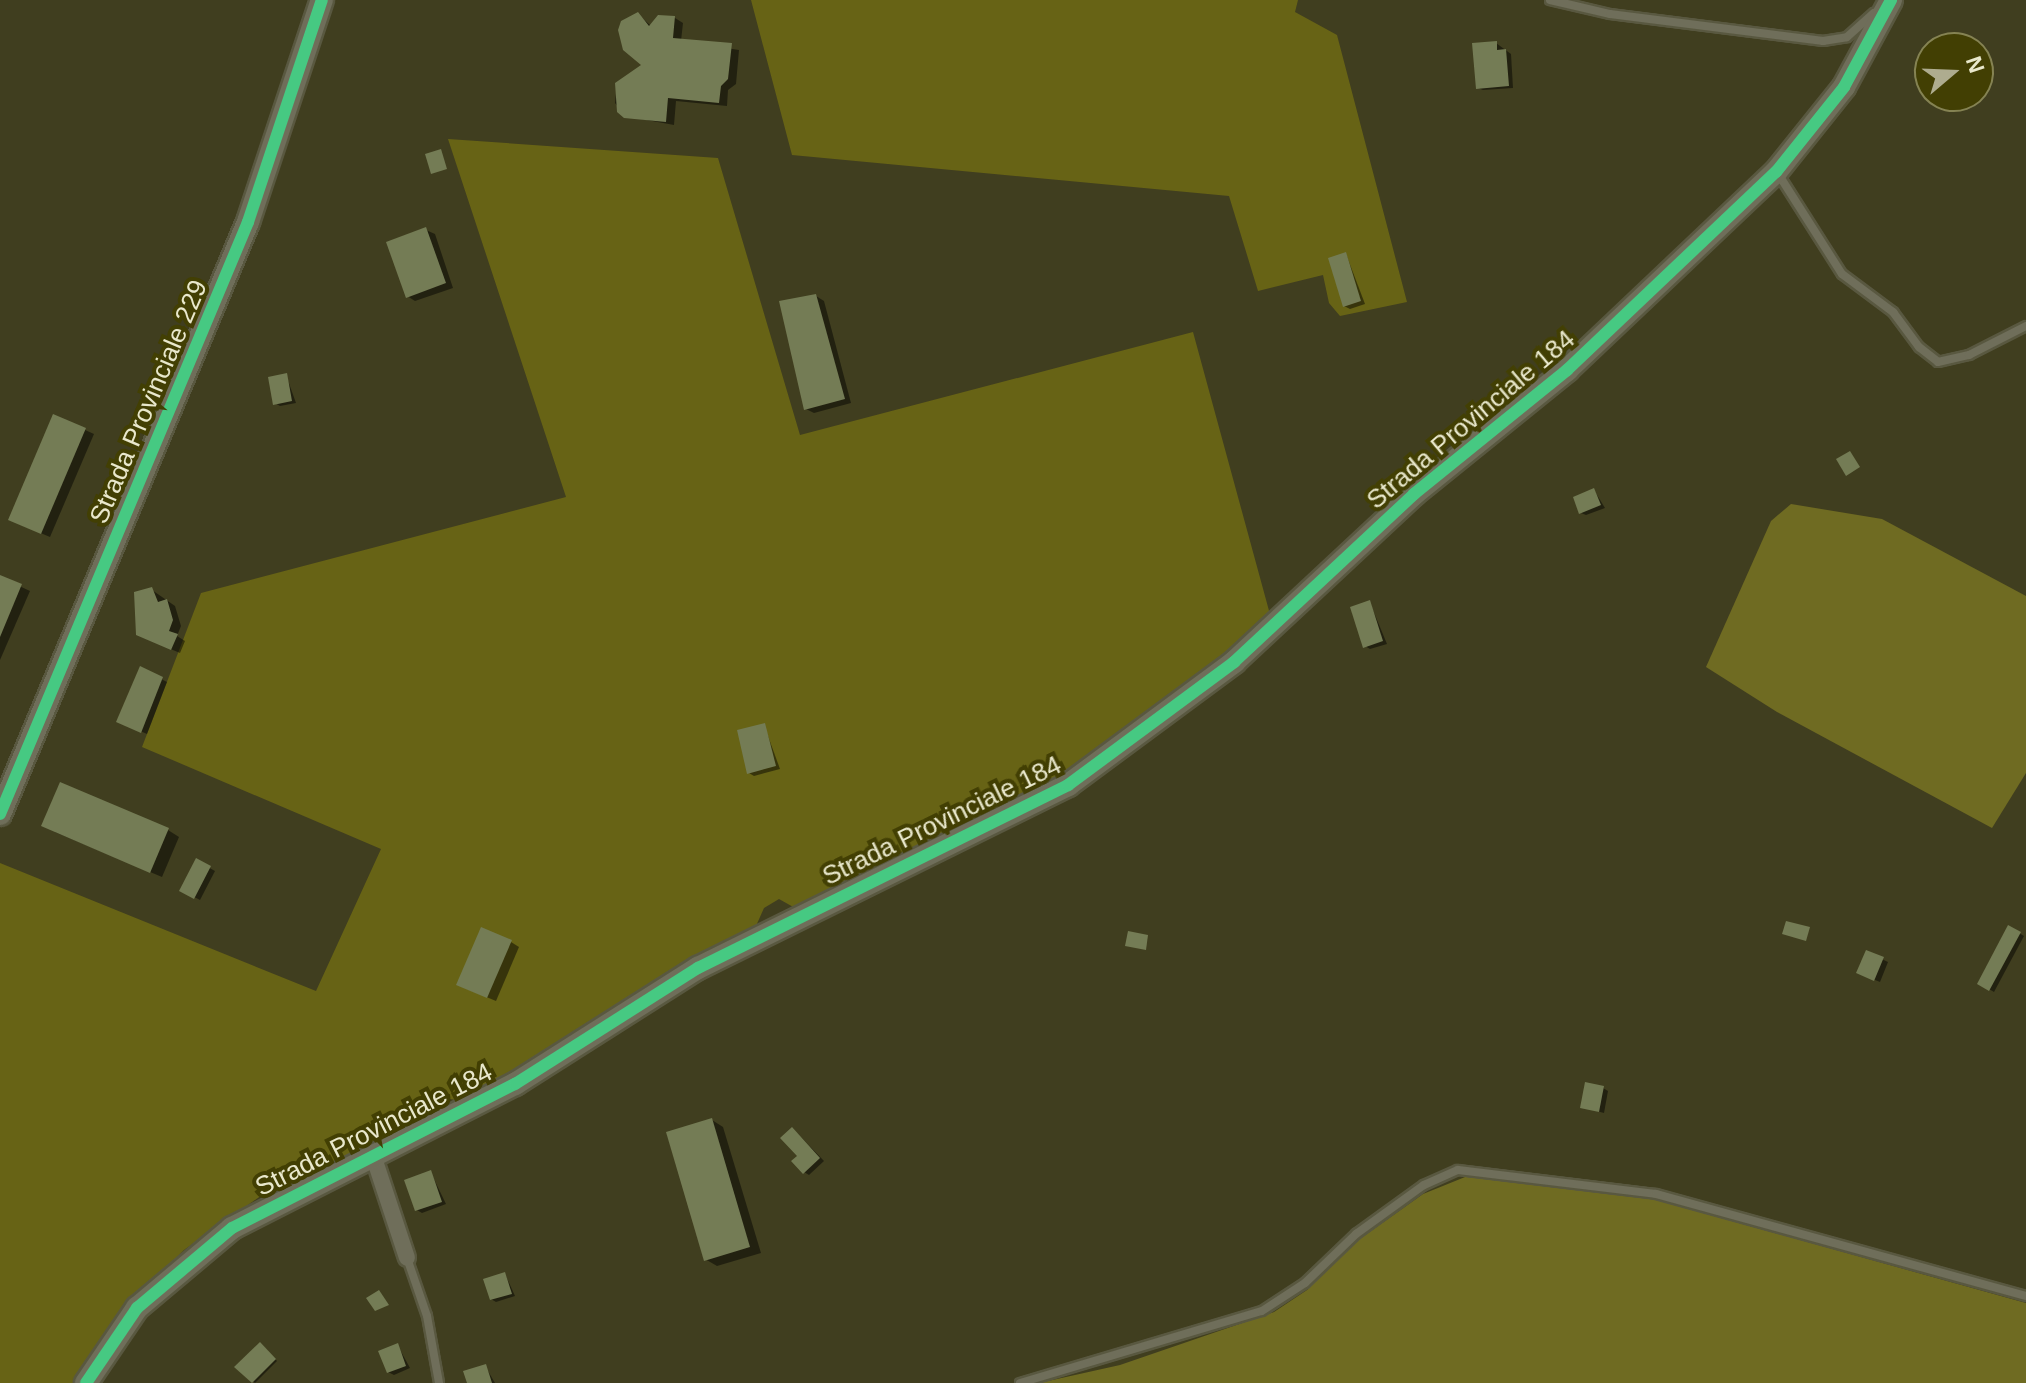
<!DOCTYPE html>
<style>
body{margin:0}
#map{position:relative;width:2026px;height:1383px;overflow:hidden;background:#403e1f;font-family:Arial,sans-serif}
div>[style]{position:absolute}
[style*='--x']{left:calc(var(--x)*1px);top:calc(var(--y)*1px);width:calc(var(--w)*1px);rotate:calc(var(--a)*1deg)}
.green>*{inset:0;background:#676315}
.forest>*{inset:0;background:#6f6b22}
.shadow>*{inset:0;background:#0007}
.building>*{inset:0;background:#747c55}
.roads{filter:drop-shadow(2px 0 #595840) drop-shadow(-2px 0 #595840) drop-shadow(0 2px #595840) drop-shadow(0 -2px #595840)}
.service>*{height:8px;margin:-4px;padding:0 4px;transform-origin:4px;border-radius:4px;background:#6f6e5a}
.minor>*{height:16px;margin:-8px;padding:0 8px;transform-origin:8px;border-radius:8px;background:#6f6e5a}
.tertiary>*{height:22px;margin:-11px;padding:0 11px;transform-origin:11px;border-radius:11px;background:#6f6e5a}
.cycleway>*{height:12px;margin:-6px;padding:0 6px;transform-origin:6px;border-radius:6px;background:#46c982}
span{translate:-50% -50%;white-space:nowrap;text-align:center;line-height:1.15;-webkit-text-stroke:8px #423f03;paint-order:stroke}
.street-label{font-size:26px;color:#e9e8cc}
.north{position:absolute;left:1914px;top:32px;width:80px;height:80px;box-sizing:border-box;background:#423f03;border:2px solid #858353;border-radius:50%;rotate:71deg;font-size:22px;font-weight:700;line-height:32px;text-align:center;color:#e9e8cc}
.north::after{content:'';display:block;margin:auto;width:28px;height:36px;background:#aeac8f;clip-path:polygon(50% 0,100% 100%,50% 72%,0 100%)}
</style>
<div id="map">
<div class="green">
<div style="clip-path:polygon(751px 0,1298px 0,1295px 12px,1337px 35px,1407px 302px,1340px 316px,1329px 303px,1323px 275px,1258px 291px,1229px 196px,792px 155px)"></div>
<div style="clip-path:polygon(448px 139px,718px 158px,800px 435px,1193px 332px,1271px 618px,1096px 756px,1029px 797px,795px 908px,779px 899px,764px 908px,756px 926px,513px 1072px,460px 1101px,435px 1096px,424px 1100px,419px 1121px,262px 1195px,184px 1250px,133px 1303px,77px 1383px,0 1383px,0 863px,316px 991px,381px 849px,142px 747px,201px 593px,566px 497px)"></div>
</div>
<div class="forest">
<div style="clip-path:polygon(1791px 504px,1882px 519px,2026px 596px,2026px 773px,1992px 828px,1777px 712px,1706px 667px,1771px 521px)"></div>
<div style="clip-path:polygon(1470px 1175px,1653px 1199px,2026px 1303px,2026px 1383px,1039px 1383px,1120px 1365px,1274px 1312px,1307px 1290px,1357px 1241px,1423px 1194px)"></div>
</div>
<div class="shadow">
<div style="clip-path:polygon(638px 14px,651px 26px,675px 18px,683px 23px,681px 41px,739px 50px,736px 84px,728px 90px,727px 106px,676px 101px,674px 125px,625px 116px,615px 103px,617px 84px,644px 65px,623px 22px)"></div>
<div style="clip-path:polygon(1496px 43px,1511px 54px,1513px 88px,1483px 90px,1478px 88px)"></div>
<div style="clip-path:polygon(426px 230px,435px 234px,453px 288px,415px 301px,407px 296px)"></div>
<div style="clip-path:polygon(1346px 254px,1365px 304px,1350px 309px,1344px 306px)"></div>
<div style="clip-path:polygon(816px 296px,824px 301px,851px 403px,814px 413px,806px 409px)"></div>
<div style="clip-path:polygon(286px 375px,296px 403px,280px 406px,275px 403px)"></div>
<div style="clip-path:polygon(54px 416px,94px 434px,50px 537px,19px 524px)"></div>
<div style="clip-path:polygon(1594px 490px,1605px 508px,1586px 515px,1581px 513px)"></div>
<div style="clip-path:polygon(0 577px,30px 591px,0 660px)"></div>
<div style="clip-path:polygon(152px 590px,175px 606px,181px 626px,177px 636px,185px 641px,180px 653px,147px 639px)"></div>
<div style="clip-path:polygon(1370px 603px,1387px 644px,1370px 649px,1365px 646px)"></div>
<div style="clip-path:polygon(141px 669px,167px 682px,147px 734px,124px 724px)"></div>
<div style="clip-path:polygon(764px 725px,780px 769px,754px 776px,749px 773px)"></div>
<div style="clip-path:polygon(168px 830px,179px 837px,162px 877px,55px 832px)"></div>
<div style="clip-path:polygon(197px 861px,215px 871px,200px 900px,181px 890px)"></div>
<div style="clip-path:polygon(2009px 927px,2024px 936px,1994px 992px,1979px 983px)"></div>
<div style="clip-path:polygon(511px 942px,519px 947px,496px 1001px,467px 989px)"></div>
<div style="clip-path:polygon(1867px 952px,1888px 962px,1880px 982px,1863px 975px)"></div>
<div style="clip-path:polygon(1603px 1088px,1608px 1091px,1604px 1113px,1582px 1107px)"></div>
<div style="clip-path:polygon(712px 1120px,723px 1127px,761px 1253px,717px 1266px,705px 1259px)"></div>
<div style="clip-path:polygon(797px 1133px,824px 1161px,809px 1175px,804px 1172px)"></div>
<div style="clip-path:polygon(431px 1173px,446px 1204px,422px 1213px,417px 1210px)"></div>
<div style="clip-path:polygon(505px 1274px,515px 1296px,496px 1302px,491px 1299px)"></div>
<div style="clip-path:polygon(262px 1345px,277px 1361px,255px 1383px,236px 1367px)"></div>
<div style="clip-path:polygon(398px 1346px,410px 1368px,394px 1375px,388px 1372px)"></div>
<div style="clip-path:polygon(485px 1366px,495px 1383px,469px 1383px)"></div>
</div>
<div class="building">
<div style="clip-path:polygon(638px 12px,649px 26px,658px 15px,675px 16px,673px 38px,732px 43px,728px 79px,721px 86px,719px 103px,668px 98px,666px 122px,624px 118px,617px 112px,615px 83px,641px 65px,623px 50px,618px 30px,621px 21px)"></div>
<div style="clip-path:polygon(1497px 41px,1497px 50px,1506px 49px,1509px 86px,1476px 89px,1472px 43px)"></div>
<div style="clip-path:polygon(441px 149px,447px 169px,431px 174px,425px 154px)"></div>
<div style="clip-path:polygon(426px 227px,446px 283px,406px 298px,386px 242px)"></div>
<div style="clip-path:polygon(1346px 252px,1361px 301px,1343px 307px,1328px 258px)"></div>
<div style="clip-path:polygon(816px 294px,845px 399px,804px 410px,779px 301px)"></div>
<div style="clip-path:polygon(287px 373px,292px 401px,273px 405px,268px 377px)"></div>
<div style="clip-path:polygon(53px 414px,86px 428px,41px 534px,8px 520px)"></div>
<div style="clip-path:polygon(1850px 451px,1860px 467px,1846px 476px,1836px 459px)"></div>
<div style="clip-path:polygon(1594px 488px,1601px 505px,1579px 514px,1573px 497px)"></div>
<div style="clip-path:polygon(0 575px,22px 584px,0 637px)"></div>
<div style="clip-path:polygon(152px 587px,158px 602px,167px 599px,173px 620px,169px 631px,178px 634px,171px 650px,136px 635px,134px 592px)"></div>
<div style="clip-path:polygon(1370px 600px,1383px 641px,1363px 648px,1350px 607px)"></div>
<div style="clip-path:polygon(140px 666px,163px 677px,141px 733px,116px 722px)"></div>
<div style="clip-path:polygon(765px 723px,776px 766px,747px 774px,737px 730px)"></div>
<div style="clip-path:polygon(60px 782px,169px 828px,150px 873px,41px 826px)"></div>
<div style="clip-path:polygon(196px 858px,211px 866px,194px 899px,179px 891px)"></div>
<div style="clip-path:polygon(1786px 921px,1810px 927px,1806px 941px,1782px 934px)"></div>
<div style="clip-path:polygon(2008px 925px,2021px 932px,1989px 991px,1977px 984px)"></div>
<div style="clip-path:polygon(481px 927px,512px 940px,487px 998px,456px 985px)"></div>
<div style="clip-path:polygon(1128px 931px,1148px 935px,1146px 950px,1125px 946px)"></div>
<div style="clip-path:polygon(1866px 950px,1884px 957px,1874px 981px,1856px 973px)"></div>
<div style="clip-path:polygon(1585px 1082px,1604px 1086px,1599px 1112px,1580px 1108px)"></div>
<div style="clip-path:polygon(712px 1118px,750px 1247px,704px 1261px,666px 1132px)"></div>
<div style="clip-path:polygon(792px 1127px,820px 1158px,803px 1174px,791px 1161px,797px 1156px,780px 1138px)"></div>
<div style="clip-path:polygon(431px 1170px,442px 1202px,415px 1211px,404px 1180px)"></div>
<div style="clip-path:polygon(505px 1272px,512px 1294px,490px 1300px,483px 1279px)"></div>
<div style="clip-path:polygon(379px 1290px,389px 1305px,375px 1311px,366px 1298px)"></div>
<div style="clip-path:polygon(260px 1342px,276px 1359px,252px 1383px,234px 1367px)"></div>
<div style="clip-path:polygon(398px 1343px,406px 1366px,387px 1373px,378px 1351px)"></div>
<div style="clip-path:polygon(486px 1364px,492px 1383px,467px 1383px,463px 1371px)"></div>
</div>
<div class="roads">
<div class="service">
<div style="--x:1550;--y:0;--w:62;--a:13.1"></div>
<div style="--x:1610;--y:14;--w:215;--a:7.2"></div>
<div style="--x:1823;--y:41;--w:24;--a:-9"></div>
<div style="--x:1847;--y:37;--w:36;--a:-42"></div>
<div style="--x:1777;--y:172;--w:121;--a:57.5"></div>
<div style="--x:1842;--y:274;--w:64;--a:36.7"></div>
<div style="--x:1893;--y:312;--w:44;--a:53.4"></div>
<div style="--x:1919;--y:347;--w:24;--a:38"></div>
<div style="--x:1938;--y:362;--w:32;--a:-13"></div>
<div style="--x:1969;--y:355;--w:64;--a:-27"></div>
<div style="--x:407;--y:1258;--w:61;--a:71"></div>
<div style="--x:427;--y:1316;--w:68;--a:79.8"></div>
<div style="--x:1020;--y:1383;--w:252;--a:-16.6"></div>
<div style="--x:1262;--y:1311;--w:51;--a:-33.1"></div>
<div style="--x:1305;--y:1283;--w:71;--a:-43.9"></div>
<div style="--x:1356;--y:1234;--w:84;--a:-35.8"></div>
<div style="--x:1424;--y:1185;--w:37;--a:-24"></div>
<div style="--x:1458;--y:1170;--w:199;--a:6.9"></div>
<div style="--x:1656;--y:1194;--w:384;--a:15.4"></div>
</div>
<div class="minor">
<div style="--x:373;--y:1155;--w:108;--a:71.7"></div>
</div>
<div class="tertiary">
<div style="--x:0;--y:814;--w:642;--a:-67.27"></div>
<div style="--x:248;--y:222;--w:234;--a:-71.6"></div>
<div style="--x:86;--y:1383;--w:91;--a:-55.8"></div>
<div style="--x:137;--y:1308;--w:124;--a:-40.1"></div>
<div style="--x:232;--y:1228;--w:318;--a:-27"></div>
<div style="--x:515;--y:1084;--w:217;--a:-32.4"></div>
<div style="--x:698;--y:968;--w:413;--a:-26.3"></div>
<div style="--x:1068;--y:785;--w:207;--a:-36.5"></div>
<div style="--x:1234;--y:662;--w:246;--a:-43"></div>
<div style="--x:1414;--y:494;--w:197;--a:-39"></div>
<div style="--x:1567;--y:370;--w:288;--a:-43.5"></div>
<div style="--x:1776;--y:172;--w:109;--a:-51.3"></div>
<div style="--x:1844;--y:87;--w:99;--a:-61.6"></div>
</div>
</div>
<div class="cycleway">
<div style="--x:0;--y:814;--w:642;--a:-67.27"></div>
<div style="--x:248;--y:222;--w:234;--a:-71.6"></div>
<div style="--x:86;--y:1383;--w:91;--a:-55.8"></div>
<div style="--x:137;--y:1308;--w:124;--a:-40.1"></div>
<div style="--x:232;--y:1228;--w:318;--a:-27"></div>
<div style="--x:515;--y:1084;--w:217;--a:-32.4"></div>
<div style="--x:698;--y:968;--w:413;--a:-26.3"></div>
<div style="--x:1068;--y:785;--w:207;--a:-36.5"></div>
<div style="--x:1234;--y:662;--w:246;--a:-43"></div>
<div style="--x:1414;--y:494;--w:197;--a:-39"></div>
<div style="--x:1567;--y:370;--w:288;--a:-43.5"></div>
<div style="--x:1776;--y:172;--w:109;--a:-51.3"></div>
<div style="--x:1844;--y:87;--w:99;--a:-61.6"></div>
</div>
<div class="street-label">
<span style="left:149px;top:402px;rotate:-67deg">Strada Provinciale 229</span>
<span style="left:1471px;top:420px;rotate:-40deg">Strada Provinciale 184</span>
<span style="left:942px;top:821px;rotate:-26deg">Strada Provinciale 184</span>
<span style="left:374px;top:1130px;rotate:-27deg">Strada Provinciale 184</span>
</div>
<div class="north">N</div>
</div>
